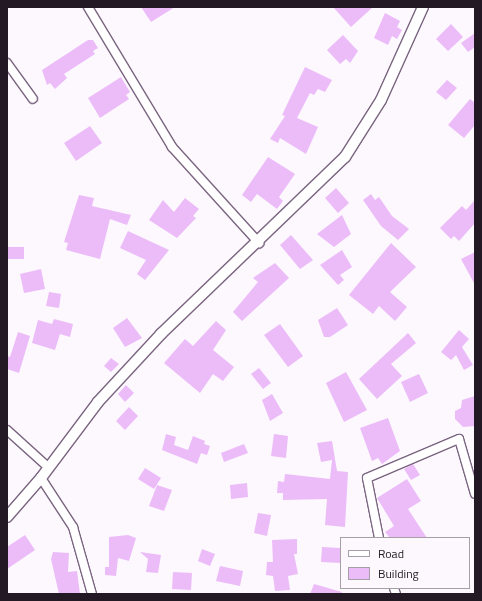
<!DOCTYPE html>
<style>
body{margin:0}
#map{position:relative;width:482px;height:601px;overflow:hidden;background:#fdf8fe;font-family:"Titillium Web",sans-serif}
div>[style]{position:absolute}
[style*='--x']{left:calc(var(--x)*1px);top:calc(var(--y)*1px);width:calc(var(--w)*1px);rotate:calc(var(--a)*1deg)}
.building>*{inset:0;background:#ecbcf9}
.roads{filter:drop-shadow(1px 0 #7a6580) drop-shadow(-1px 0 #7a6580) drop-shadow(0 1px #7a6580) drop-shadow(0 -1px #7a6580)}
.minor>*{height:8px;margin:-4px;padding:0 4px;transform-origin:4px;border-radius:4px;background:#fff}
.tertiary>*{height:10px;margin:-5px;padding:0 5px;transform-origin:5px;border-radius:5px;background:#fff}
span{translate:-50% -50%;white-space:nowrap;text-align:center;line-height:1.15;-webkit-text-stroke:4px #fdf8fe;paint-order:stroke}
.frame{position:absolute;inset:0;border:8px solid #221924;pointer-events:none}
.legend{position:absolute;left:340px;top:537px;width:130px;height:52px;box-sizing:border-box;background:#fdf8fe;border:1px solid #a59fa7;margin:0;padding:5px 7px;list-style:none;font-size:12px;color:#221924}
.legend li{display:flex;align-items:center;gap:8px;height:20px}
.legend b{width:20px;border:1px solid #a59fa7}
</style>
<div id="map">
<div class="building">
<div style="clip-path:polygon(141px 7px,175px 7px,151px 22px)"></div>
<div style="clip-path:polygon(333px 7px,373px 7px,351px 27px)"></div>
<div style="clip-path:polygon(385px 13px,400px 21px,397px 27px,402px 30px,397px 39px,392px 36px,388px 45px,374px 38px)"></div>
<div style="clip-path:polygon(451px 24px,463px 37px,448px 51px,436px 39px)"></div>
<div style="clip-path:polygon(475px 33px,475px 47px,468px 52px,461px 43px)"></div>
<div style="clip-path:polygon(343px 35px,358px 51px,350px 63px,346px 59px,340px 64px,327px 50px)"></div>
<div style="clip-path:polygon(88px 40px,93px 40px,98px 48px,93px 51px,95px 54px,64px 74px,67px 78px,55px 89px,50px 83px,47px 85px,42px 70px)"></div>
<div style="clip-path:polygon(305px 67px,332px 80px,325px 92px,318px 89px,314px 95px,310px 93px,297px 118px,318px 127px,306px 154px,280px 138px,278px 143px,270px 139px,285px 116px,282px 115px)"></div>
<div style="clip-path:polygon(121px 77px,130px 92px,126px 95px,129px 99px,100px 118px,88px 98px)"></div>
<div style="clip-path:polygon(447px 80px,457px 88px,446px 100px,436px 92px)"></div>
<div style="clip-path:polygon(470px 99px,475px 103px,475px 125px,464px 138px,448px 125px)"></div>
<div style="clip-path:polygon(90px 126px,102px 143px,76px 161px,64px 143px)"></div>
<div style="clip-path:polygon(268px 157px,295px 174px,279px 197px,283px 201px,277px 209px,257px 194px,251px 202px,242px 195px)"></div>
<div style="clip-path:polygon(336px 188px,349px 203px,338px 213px,325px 198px)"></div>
<div style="clip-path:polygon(371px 194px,375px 200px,379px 197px,392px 216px,409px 229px,398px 240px,381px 226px,363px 200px)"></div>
<div style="clip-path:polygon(79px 195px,94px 198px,92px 206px,131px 215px,127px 225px,110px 219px,100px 259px,66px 250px,68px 243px,64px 242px)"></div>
<div style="clip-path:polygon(185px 198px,199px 209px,193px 216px,196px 218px,177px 238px,149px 220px,163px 200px,174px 212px)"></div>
<div style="clip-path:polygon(475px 200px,475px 223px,459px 241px,454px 236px,451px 239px,440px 228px,462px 206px,466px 210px)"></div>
<div style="clip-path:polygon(342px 215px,351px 234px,334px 247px,317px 234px)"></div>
<div style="clip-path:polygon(128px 231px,169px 250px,145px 280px,137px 274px,146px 260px,120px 248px)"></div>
<div style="clip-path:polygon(291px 235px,313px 260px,300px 269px,280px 245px)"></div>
<div style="clip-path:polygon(391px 243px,416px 267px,390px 292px,407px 307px,395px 321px,379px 306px,373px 314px,349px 295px)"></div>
<div style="clip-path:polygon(7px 247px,24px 247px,24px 259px,7px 259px)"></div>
<div style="clip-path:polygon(342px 250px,352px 267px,340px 275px,344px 280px,338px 285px,320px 265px)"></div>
<div style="clip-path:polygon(475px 252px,475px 285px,461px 259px)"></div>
<div style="clip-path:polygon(275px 263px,289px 278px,242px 321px,233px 312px,258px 282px,253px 278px)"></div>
<div style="clip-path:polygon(41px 269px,45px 289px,24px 293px,20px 274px)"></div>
<div style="clip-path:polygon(49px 292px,61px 294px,59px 308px,46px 306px)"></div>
<div style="clip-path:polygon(337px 308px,348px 325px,330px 337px,324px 337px,318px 320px)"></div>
<div style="clip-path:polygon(127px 318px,142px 338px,125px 347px,113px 328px)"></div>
<div style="clip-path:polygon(54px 319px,73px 324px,70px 337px,60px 334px,55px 350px,32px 343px,38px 320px,52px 324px)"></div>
<div style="clip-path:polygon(216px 321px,226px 330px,213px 350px,234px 367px,223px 381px,213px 374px,200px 393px,164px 363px,185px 339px,193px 346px)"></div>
<div style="clip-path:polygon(280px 324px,303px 356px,288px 367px,264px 335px)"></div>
<div style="clip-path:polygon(459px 330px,469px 339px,462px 347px,473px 365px,464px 370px,456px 355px,451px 360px,441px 352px)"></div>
<div style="clip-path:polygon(18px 332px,30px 336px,19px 373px,7px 369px,7px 356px,10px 357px)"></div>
<div style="clip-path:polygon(408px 333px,416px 343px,391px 364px,402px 376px,377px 399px,359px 379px)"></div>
<div style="clip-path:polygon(111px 358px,119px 364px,111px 372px,104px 366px)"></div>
<div style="clip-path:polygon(259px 368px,271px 383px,263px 389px,251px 374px)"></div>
<div style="clip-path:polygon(346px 372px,367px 410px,344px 422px,326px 383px)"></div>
<div style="clip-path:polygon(419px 374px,428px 393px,410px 402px,401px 382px)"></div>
<div style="clip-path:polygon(126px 385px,134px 393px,125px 402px,118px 394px)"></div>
<div style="clip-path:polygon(272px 394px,283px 413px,270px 421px,262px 400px)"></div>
<div style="clip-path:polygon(475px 396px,475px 426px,463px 427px,455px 419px,455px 411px,461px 408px,462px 400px)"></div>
<div style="clip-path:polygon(129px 407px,138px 416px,125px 430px,116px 421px)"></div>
<div style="clip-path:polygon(388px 418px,400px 451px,382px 464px,378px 458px,372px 461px,360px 428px)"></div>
<div style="clip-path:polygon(166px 434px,176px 437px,174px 445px,188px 450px,193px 436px,205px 441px,204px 444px,210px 446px,207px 455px,201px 453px,197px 464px,162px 450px)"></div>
<div style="clip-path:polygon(274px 434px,288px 436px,286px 458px,271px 456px)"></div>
<div style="clip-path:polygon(332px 441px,337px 471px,348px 472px,345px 527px,325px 525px,327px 499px,283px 500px,283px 493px,277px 493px,278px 481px,284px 482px,285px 474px,330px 479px,332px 460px,321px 462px,317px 443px)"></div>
<div style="clip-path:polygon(244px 444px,248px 453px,224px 462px,221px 453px)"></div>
<div style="clip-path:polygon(413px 464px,420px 475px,411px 480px,404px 469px)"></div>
<div style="clip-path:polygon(145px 468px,161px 478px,154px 489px,138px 479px)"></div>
<div style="clip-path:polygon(407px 479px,421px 501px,408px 509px,427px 538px,390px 538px,385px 532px,394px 526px,377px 498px)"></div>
<div style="clip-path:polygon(247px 483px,248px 497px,231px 499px,230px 485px)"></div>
<div style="clip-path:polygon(157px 485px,172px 490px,164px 511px,149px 506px)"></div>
<div style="clip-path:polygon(258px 513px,271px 515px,267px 536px,254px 533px)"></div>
<div style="clip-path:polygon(25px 535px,35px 550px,7px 569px,7px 547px)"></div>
<div style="clip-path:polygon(128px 535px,136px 538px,129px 561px,118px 558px,116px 576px,105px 575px,105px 567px,109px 567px,109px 537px)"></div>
<div style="clip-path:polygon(297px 539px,297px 554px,294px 554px,298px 574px,288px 576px,290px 590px,275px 591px,273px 576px,266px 575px,267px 562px,273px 562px,272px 540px)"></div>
<div style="clip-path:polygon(322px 547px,341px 548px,341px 563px,321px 562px)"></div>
<div style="clip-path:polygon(202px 549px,215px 554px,210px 566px,198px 561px)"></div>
<div style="clip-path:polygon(53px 552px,69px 553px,68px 572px,77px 571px,80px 594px,59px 594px,51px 559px)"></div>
<div style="clip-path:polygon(140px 552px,161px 555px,158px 573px,146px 572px,148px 559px)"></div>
<div style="clip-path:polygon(220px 566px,243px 571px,240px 586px,216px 581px)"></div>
<div style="clip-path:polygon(173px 572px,192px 573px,191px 590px,172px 589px)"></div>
<div style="clip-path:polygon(314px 584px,342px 592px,341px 594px,310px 594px)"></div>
</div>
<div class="roads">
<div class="minor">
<div style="--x:88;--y:7;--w:163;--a:59"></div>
<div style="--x:172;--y:147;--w:130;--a:47.8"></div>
<div style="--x:7;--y:63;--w:44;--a:54.2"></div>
<div style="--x:7;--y:430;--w:55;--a:42.1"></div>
<div style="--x:41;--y:478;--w:59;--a:56.9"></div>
<div style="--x:73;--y:527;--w:70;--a:74.2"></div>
<div style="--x:379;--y:538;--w:61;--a:-101.3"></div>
<div style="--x:367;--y:478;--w:100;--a:-23"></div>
<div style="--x:459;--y:439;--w:57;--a:73.8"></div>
<div style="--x:394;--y:588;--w:6;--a:72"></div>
</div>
<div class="tertiary">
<div style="--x:7;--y:517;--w:52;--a:-48.9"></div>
<div style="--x:41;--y:478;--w:95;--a:-53.1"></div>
<div style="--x:98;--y:402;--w:93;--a:-47.2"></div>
<div style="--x:161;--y:334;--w:255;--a:-43.9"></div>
<div style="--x:345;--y:157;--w:67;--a:-57.7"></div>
<div style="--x:381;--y:100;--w:102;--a:-65.7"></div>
</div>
</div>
<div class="frame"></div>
<ul class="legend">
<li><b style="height:5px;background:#fff"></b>Road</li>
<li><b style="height:11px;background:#ecbcf9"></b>Building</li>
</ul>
</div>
